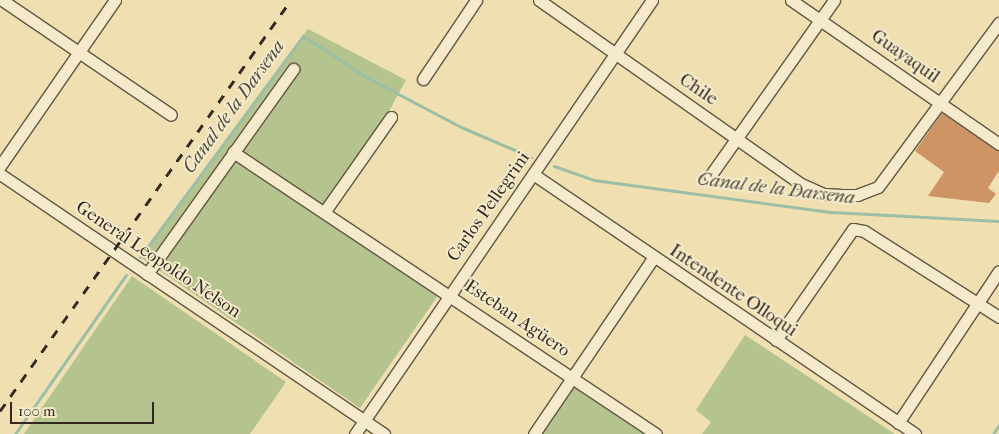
<!DOCTYPE html>
<meta charset="utf-8">
<style>
body{margin:0}
#map{position:relative;width:999px;height:434px;overflow:hidden;background:#f0e0b1;font-family:"IM FELL French Canon",serif}
div>[style]{position:absolute}
[style*='--x']{left:calc(var(--x)*1px);top:calc(var(--y)*1px);width:calc(var(--w)*1px);rotate:calc(var(--a)*1deg)}
.green>*{inset:0;background:#b5c38f}
.stream>*{height:3px;margin:-1.5px;padding:0 1.5px;transform-origin:1.5px;border-radius:1.5px;background:#9bbea6}
.building>*{inset:0;background:#ce9464}
.roads{filter:drop-shadow(1px 0 #625643) drop-shadow(-1px 0 #625643) drop-shadow(0 1px #625643) drop-shadow(0 -1px #625643)}
.minor>*{height:11px;margin:-5.5px;padding:0 5.5px;transform-origin:5.5px;border-radius:5.5px;background:#f5ebcc}
.rail>*{height:3px;margin-top:-1.5px;transform-origin:0;background:repeating-linear-gradient(90deg,#33281e 0 9px,transparent 0 18px)}
span{translate:-50% -50%;white-space:nowrap;text-align:center;line-height:1.15;-webkit-text-stroke:4px #f5ebcc;paint-order:stroke}
.street-label{font-size:18px;color:#33281e}
.water-label{font-size:19px;color:#4d4e40;font-style:italic}
.scale{position:absolute;left:10px;top:402px;width:144px;height:22px;box-sizing:border-box;border:2px solid #33281e;border-top:0;padding-left:6px;font-size:15px;line-height:18px;white-space:nowrap;color:#33281e;-webkit-text-stroke:4px #f5ebcc;paint-order:stroke}
</style>
<div id="map">
<div class="green">
<div style="clip-path:polygon(308px 29px,406px 80px,388px 113px,317px 214px,439px 294px,360px 408px,140px 257px)"></div>
<div style="clip-path:polygon(132px 276px,286px 382px,250px 434px,24px 434px)"></div>
<div style="clip-path:polygon(745px 335px,895px 434px,702px 434px,711px 422px,696px 410px)"></div>
<div style="clip-path:polygon(578px 382px,656px 434px,542px 434px)"></div>
</div>
<div class="stream">
<div style="--x:554;--y:166;--w:42;--a:19.3"></div>
<div style="--x:594;--y:180;--w:240;--a:7.7"></div>
<div style="--x:832;--y:212;--w:167;--a:3.1"></div>
<div style="--x:140;--y:257;--w:275;--a:-53.6"></div>
<div style="--x:303;--y:36;--w:77;--a:32.9"></div>
<div style="--x:368;--y:78;--w:105;--a:27.8"></div>
<div style="--x:461;--y:127;--w:76;--a:23.2"></div>
<div style="--x:15;--y:434;--w:194;--a:-55.1"></div>
<div style="--x:993;--y:434;--w:11;--a:-56"></div>
</div>
<div class="building">
<div style="clip-path:polygon(942px 113px,999px 151px,999px 171px,988px 188px,996px 194px,989px 203px,928px 196px,944px 172px,915px 151px)"></div>
</div>
<div class="roads">
<div class="minor">
<div style="--x:2;--y:0;--w:204;--a:34.2"></div>
<div style="--x:539;--y:0;--w:318;--a:35.1"></div>
<div style="--x:799;--y:183;--w:27;--a:24"></div>
<div style="--x:824;--y:194;--w:18;--a:3"></div>
<div style="--x:842;--y:195;--w:15;--a:0"></div>
<div style="--x:857;--y:195;--w:22;--a:-21"></div>
<div style="--x:878;--y:187;--w:204;--a:-53.6"></div>
<div style="--x:791;--y:0;--w:253;--a:34.7"></div>
<div style="--x:423;--y:79;--w:95;--a:-56.1"></div>
<div style="--x:233;--y:152;--w:508;--a:33.69"></div>
<div style="--x:0;--y:166;--w:202;--a:-55.3"></div>
<div style="--x:0;--y:174;--w:464;--a:34.1"></div>
<div style="--x:533;--y:174;--w:462;--a:34.2"></div>
<div style="--x:710;--y:176;--w:215;--a:-54.8"></div>
<div style="--x:325;--y:211;--w:115;--a:-54.9"></div>
<div style="--x:147;--y:274;--w:252;--a:-54.5"></div>
<div style="--x:776;--y:340;--w:135;--a:-55.3"></div>
<div style="--x:853;--y:229;--w:11;--a:10"></div>
<div style="--x:864;--y:231;--w:160;--a:32.5"></div>
<div style="--x:898;--y:423;--w:182;--a:-56.4"></div>
<div style="--x:355;--y:434;--w:526;--a:-55.61"></div>
<div style="--x:534;--y:434;--w:212;--a:-55.9"></div>
</div>
</div>
<div class="rail">
<div style="--x:0;--y:411;--w:504;--a:-54.7"></div>
</div>
<div class="street-label">
<span style="left:905px;top:57px;rotate:35deg">Guayaquil</span>
<span style="left:698px;top:90px;rotate:34deg">Chile</span>
<span style="left:489px;top:207px;rotate:-55deg">Carlos Pellegrini</span>
<span style="left:158px;top:260px;rotate:34deg">General Leopoldo Nelson</span>
<span style="left:733px;top:291px;rotate:34deg">Intendente Olloqui</span>
<span style="left:517px;top:319px;rotate:34deg">Esteban Agüero</span>
</div>
<div class="water-label">
<span style="left:234px;top:107px;rotate:-54deg">Canal de la Darsena</span>
<span style="left:776px;top:189px;rotate:7deg">Canal de la Darsena</span>
</div>
<div class="scale">100 m</div>
</div>
